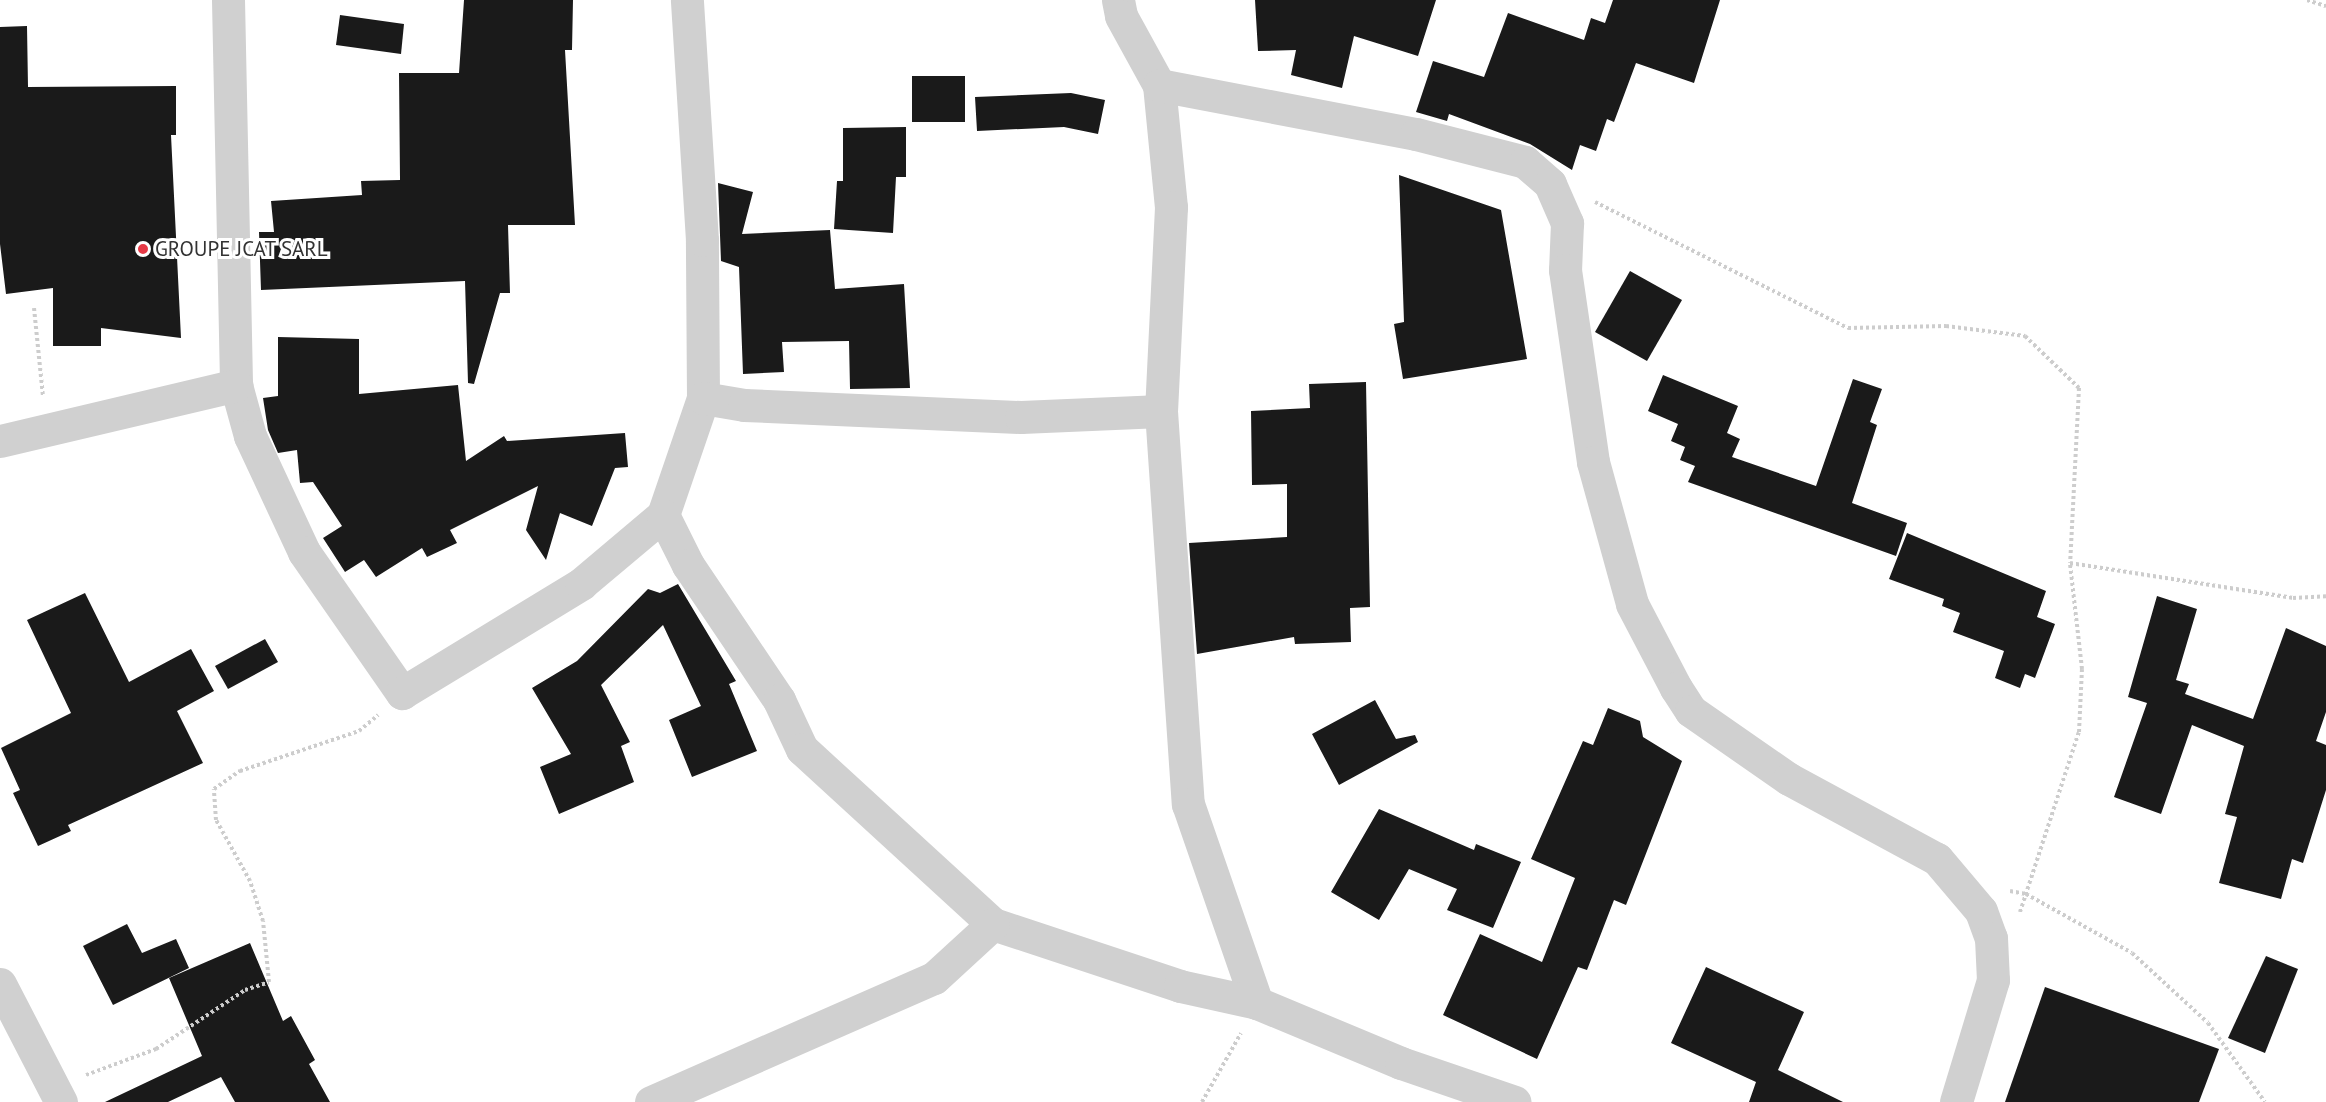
<!DOCTYPE html>
<style>
body{margin:0}
#map{position:relative;width:2326px;height:1102px;overflow:hidden;background:#fff;font-family:"PT Sans",sans-serif}
div>[style]{position:absolute}
[style*='--x']{left:calc(var(--x)*1px);top:calc(var(--y)*1px);width:calc(var(--w)*1px);rotate:calc(var(--a)*1deg)}
.building>*{inset:0;background:#1a1a1a}
.path>*{height:4px;margin-top:-2px;transform-origin:0;background:repeating-linear-gradient(90deg,#cdcdcd 0 3px,transparent 0 6px)}
.minor>*{height:33px;margin:-16.5px;padding:0 16.5px;transform-origin:16.5px;border-radius:16.5px;background:#d0d0d0}
.dots>*{width:16px;height:16px;translate:-50% -50%;box-sizing:border-box;border:3px solid #fff;border-radius:50%}
span{translate:-50% -50%;white-space:nowrap;text-align:center;line-height:1.15;-webkit-text-stroke:6px #fff;paint-order:stroke}
.poi-label{font-size:21px;color:#333}
.left{translate:0 -50%;text-align:left}
</style>
<div id="map">
<div class="building">
<div style="clip-path:polygon(464px 0,573px 0,572px 50px,565px 50px,575px 225px,508px 225px,510px 293px,500px 293px,474px 384px,468px 383px,465px 281px,261px 290px,259px 232px,274px 232px,271px 201px,362px 195px,361px 181px,400px 180px,399px 73px,459px 73px)"></div>
<div style="clip-path:polygon(1255px 0,1436px 0,1418px 56px,1354px 36px,1342px 88px,1291px 75px,1296px 50px,1258px 51px)"></div>
<div style="clip-path:polygon(1613px 0,1720px 0,1694px 83px,1636px 63px,1614px 122px,1607px 119px,1596px 151px,1580px 145px,1572px 170px,1530px 144px,1449px 114px,1447px 121px,1416px 112px,1433px 61px,1484px 77px,1508px 13px,1584px 40px,1591px 18px,1605px 23px)"></div>
<div style="clip-path:polygon(340px 15px,404px 24px,401px 54px,336px 45px)"></div>
<div style="clip-path:polygon(27px 26px,28px 87px,176px 86px,176px 135px,171px 135px,181px 338px,101px 328px,101px 346px,53px 346px,53px 288px,6px 294px,0 244px,0 27px)"></div>
<div style="clip-path:polygon(912px 76px,965px 76px,965px 122px,912px 122px)"></div>
<div style="clip-path:polygon(1071px 93px,1105px 100px,1098px 134px,1064px 127px,977px 131px,975px 97px)"></div>
<div style="clip-path:polygon(906px 127px,906px 177px,896px 177px,893px 233px,834px 229px,837px 181px,843px 181px,843px 128px)"></div>
<div style="clip-path:polygon(1399px 175px,1501px 210px,1527px 359px,1403px 379px,1394px 324px,1404px 322px)"></div>
<div style="clip-path:polygon(718px 183px,753px 192px,742px 234px,830px 230px,835px 289px,904px 284px,910px 388px,850px 389px,849px 341px,782px 342px,784px 372px,743px 374px,739px 267px,721px 261px)"></div>
<div style="clip-path:polygon(1630px 271px,1682px 300px,1647px 361px,1595px 332px)"></div>
<div style="clip-path:polygon(278px 337px,359px 339px,359px 394px,458px 385px,466px 461px,504px 436px,507px 441px,625px 433px,628px 467px,615px 468px,592px 526px,560px 513px,546px 560px,526px 530px,538px 486px,450px 530px,457px 543px,427px 557px,422px 548px,376px 577px,364px 560px,345px 572px,323px 538px,342px 526px,313px 482px,300px 483px,297px 450px,278px 453px,268px 430px,263px 398px,278px 396px)"></div>
<div style="clip-path:polygon(1663px 375px,1738px 406px,1727px 433px,1740px 439px,1732px 457px,1816px 486px,1853px 379px,1882px 389px,1870px 422px,1877px 425px,1852px 503px,1907px 523px,1896px 556px,1688px 482px,1695px 466px,1680px 460px,1685px 447px,1671px 441px,1678px 424px,1648px 411px)"></div>
<div style="clip-path:polygon(1366px 382px,1370px 607px,1350px 608px,1351px 642px,1295px 644px,1294px 637px,1197px 654px,1189px 543px,1287px 537px,1287px 484px,1252px 485px,1251px 411px,1310px 408px,1309px 384px)"></div>
<div style="clip-path:polygon(1907px 533px,2046px 591px,2037px 617px,2055px 624px,2035px 678px,2025px 674px,2020px 688px,1995px 678px,2004px 651px,1953px 632px,1960px 613px,1942px 606px,1944px 599px,1889px 579px)"></div>
<div style="clip-path:polygon(678px 584px,736px 681px,729px 684px,757px 751px,692px 777px,669px 720px,701px 706px,663px 625px,601px 685px,630px 742px,621px 746px,634px 782px,559px 814px,540px 767px,571px 754px,532px 688px,577px 661px,648px 589px,660px 593px)"></div>
<div style="clip-path:polygon(85px 593px,129px 682px,191px 649px,214px 691px,177px 711px,203px 763px,68px 825px,71px 831px,38px 846px,13px 793px,20px 790px,1px 748px,71px 713px,27px 620px)"></div>
<div style="clip-path:polygon(2157px 596px,2197px 609px,2176px 680px,2189px 684px,2185px 694px,2253px 719px,2286px 628px,2326px 646px,2326px 712px,2316px 741px,2326px 745px,2326px 790px,2303px 863px,2292px 859px,2281px 899px,2219px 883px,2237px 817px,2225px 814px,2244px 746px,2192px 725px,2161px 814px,2114px 797px,2147px 703px,2128px 697px)"></div>
<div style="clip-path:polygon(265px 639px,278px 662px,228px 689px,215px 666px)"></div>
<div style="clip-path:polygon(1375px 700px,1396px 739px,1415px 735px,1418px 742px,1339px 785px,1312px 734px)"></div>
<div style="clip-path:polygon(1608px 708px,1640px 721px,1643px 737px,1682px 761px,1626px 905px,1614px 900px,1587px 970px,1578px 967px,1537px 1059px,1443px 1015px,1480px 934px,1542px 962px,1575px 878px,1531px 859px,1583px 741px,1593px 745px)"></div>
<div style="clip-path:polygon(1379px 809px,1474px 850px,1476px 844px,1521px 862px,1493px 928px,1447px 910px,1457px 889px,1409px 869px,1379px 920px,1331px 892px)"></div>
<div style="clip-path:polygon(127px 924px,142px 953px,176px 939px,189px 968px,113px 1005px,83px 946px)"></div>
<div style="clip-path:polygon(250px 943px,283px 1021px,291px 1016px,315px 1060px,309px 1064px,330px 1102px,235px 1102px,221px 1077px,168px 1102px,105px 1102px,202px 1056px,169px 978px)"></div>
<div style="clip-path:polygon(2266px 956px,2298px 969px,2265px 1053px,2228px 1038px)"></div>
<div style="clip-path:polygon(1706px 967px,1804px 1012px,1778px 1070px,1843px 1102px,1749px 1102px,1756px 1082px,1671px 1043px)"></div>
<div style="clip-path:polygon(2045px 987px,2219px 1049px,2199px 1102px,2005px 1102px)"></div>
</div>
<div class="path">
<div style="--x:2307;--y:0;--w:20;--a:18"></div>
<div style="--x:1595;--y:202;--w:283;--a:26.5"></div>
<div style="--x:1848;--y:328;--w:98;--a:-1.2"></div>
<div style="--x:1946;--y:326;--w:80;--a:7.2"></div>
<div style="--x:2025;--y:336;--w:75;--a:43.9"></div>
<div style="--x:2079;--y:388;--w:175;--a:92.9"></div>
<div style="--x:2070;--y:563;--w:226;--a:8.9"></div>
<div style="--x:2293;--y:598;--w:33;--a:-3"></div>
<div style="--x:34;--y:308;--w:88;--a:84.2"></div>
<div style="--x:2010;--y:891;--w:16;--a:11"></div>
<div style="--x:2026;--y:894;--w:121;--a:29.1"></div>
<div style="--x:2132;--y:953;--w:103;--a:42.6"></div>
<div style="--x:2208;--y:1023;--w:97;--a:54.2"></div>
<div style="--x:2020;--y:912;--w:189;--a:-71.9"></div>
<div style="--x:2079;--y:732;--w:63;--a:-87.3"></div>
<div style="--x:2082;--y:669;--w:107;--a:-96.5"></div>
<div style="--x:86;--y:1075;--w:75;--a:-20.4"></div>
<div style="--x:156;--y:1049;--w:107;--a:-33.5"></div>
<div style="--x:245;--y:990;--w:25;--a:-18"></div>
<div style="--x:269;--y:982;--w:61;--a:-95.6"></div>
<div style="--x:263;--y:921;--w:42;--a:-108"></div>
<div style="--x:250;--y:881;--w:70;--a:-119.1"></div>
<div style="--x:216;--y:820;--w:31;--a:-94"></div>
<div style="--x:214;--y:789;--w:32;--a:-35"></div>
<div style="--x:240;--y:771;--w:126;--a:-18.6"></div>
<div style="--x:359;--y:731;--w:25;--a:-40"></div>
<div style="--x:1202;--y:1102;--w:79;--a:-60.5"></div>
</div>
<div class="minor">
<div style="--x:228;--y:0;--w:385;--a:88.8"></div>
<div style="--x:236;--y:385;--w:53;--a:74.6"></div>
<div style="--x:250;--y:436;--w:128;--a:65"></div>
<div style="--x:304;--y:552;--w:172;--a:55.2"></div>
<div style="--x:402;--y:693;--w:210;--a:-31.3"></div>
<div style="--x:581;--y:584;--w:107;--a:-40.1"></div>
<div style="--x:663;--y:515;--w:124;--a:-71.1"></div>
<div style="--x:703;--y:398;--w:158;--a:-90.4"></div>
<div style="--x:702;--y:240;--w:240;--a:-93.6"></div>
<div style="--x:1118;--y:0;--w:16;--a:79"></div>
<div style="--x:1121;--y:16;--w:79;--a:61.2"></div>
<div style="--x:1159;--y:85;--w:123;--a:84.4"></div>
<div style="--x:1171;--y:207;--w:204;--a:92.8"></div>
<div style="--x:1161;--y:411;--w:394;--a:86.1"></div>
<div style="--x:1188;--y:804;--w:211;--a:70.9"></div>
<div style="--x:1159;--y:85;--w:262;--a:10.8"></div>
<div style="--x:1416;--y:134;--w:113;--a:14.4"></div>
<div style="--x:1525;--y:162;--w:33;--a:41"></div>
<div style="--x:1550;--y:184;--w:43;--a:66.4"></div>
<div style="--x:1567;--y:223;--w:47;--a:92.4"></div>
<div style="--x:1565;--y:270;--w:194;--a:81.7"></div>
<div style="--x:1593;--y:462;--w:147;--a:74.6"></div>
<div style="--x:1632;--y:604;--w:95;--a:62.4"></div>
<div style="--x:1676;--y:688;--w:27;--a:57"></div>
<div style="--x:1691;--y:711;--w:119;--a:34.8"></div>
<div style="--x:1789;--y:779;--w:168;--a:28.4"></div>
<div style="--x:1937;--y:859;--w:68;--a:49.8"></div>
<div style="--x:1981;--y:911;--w:29;--a:70"></div>
<div style="--x:1991;--y:938;--w:42;--a:87.3"></div>
<div style="--x:1993;--y:980;--w:127;--a:106.9"></div>
<div style="--x:703;--y:398;--w:42;--a:9.7"></div>
<div style="--x:744;--y:405;--w:277;--a:2.5"></div>
<div style="--x:1021;--y:417;--w:140;--a:-2.5"></div>
<div style="--x:0;--y:441;--w:243;--a:-13.3"></div>
<div style="--x:663;--y:515;--w:56;--a:63.4"></div>
<div style="--x:688;--y:565;--w:163;--a:56"></div>
<div style="--x:779;--y:700;--w:54;--a:64.9"></div>
<div style="--x:802;--y:749;--w:259;--a:42.5"></div>
<div style="--x:993;--y:924;--w:197;--a:18.3"></div>
<div style="--x:1180;--y:986;--w:79;--a:12.4"></div>
<div style="--x:1257;--y:1003;--w:156;--a:22.6"></div>
<div style="--x:1401;--y:1063;--w:120;--a:18.9"></div>
<div style="--x:0;--y:984;--w:133;--a:62.7"></div>
<div style="--x:651;--y:1102;--w:309;--a:-23.7"></div>
<div style="--x:934;--y:978;--w:80;--a:-42.5"></div>
</div>
<div class="dots">
<div style="left:143px;top:249px;background:#e63946"></div>
</div>
<div class="poi-label">
<span class="left" style="left:155px;top:249px">GROUPE JCAT SARL</span>
</div>
</div>
